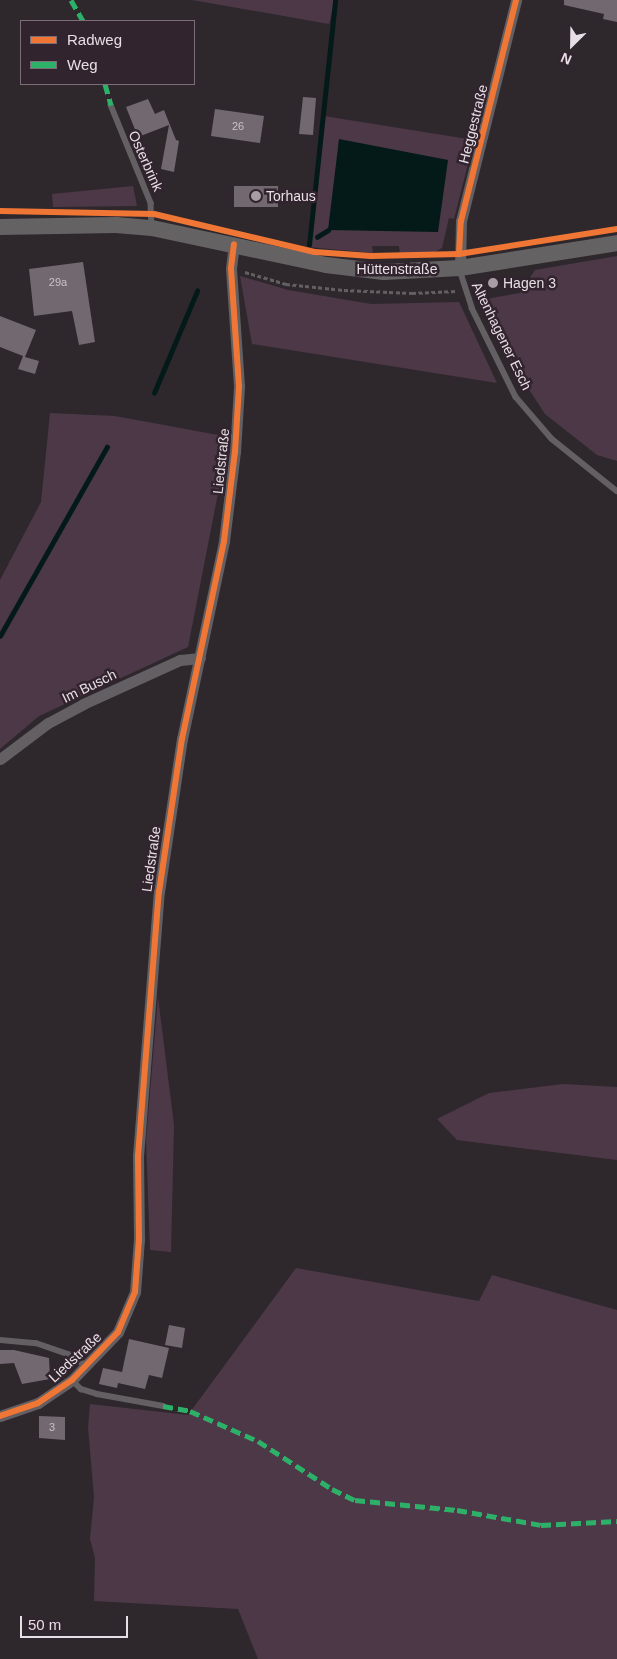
<!DOCTYPE html>
<meta charset="utf-8">
<style>
body{margin:0}
#map{position:relative;width:617px;height:1659px;overflow:hidden;background:#2e282d;font-family:Helvetica,sans-serif}
div>[style]{position:absolute}
[style*='--x']{left:calc(var(--x)*1px);top:calc(var(--y)*1px);width:calc(var(--w)*1px);rotate:calc(var(--a)*1deg)}
.green>*{inset:0;background:#4d3848}
.water>*{inset:0;background:#041a18}
.stream>*{height:4.5px;margin:-2.25px;padding:0 2.25px;transform-origin:2.25px;border-radius:2.25px;background:#041a18}
.building>*{inset:0;background:#726870}
.path>*{height:2.5px;margin-top:-1.25px;transform-origin:0;background:repeating-linear-gradient(90deg,#625e61 0 4px,transparent 0 6.5px)}
.lane>*{height:5.5px;margin:-2.75px;padding:0 2.75px;transform-origin:2.75px;border-radius:2.75px;background:#635f62}
.street>*{height:11px;margin:-5.5px;padding:0 5.5px;transform-origin:5.5px;border-radius:5.5px;background:#635f62}
.secondary>*{height:16px;margin:-8px;padding:0 8px;transform-origin:8px;border-radius:8px;background:#656264}
.quiet>*{height:5px;margin-top:-2.5px;transform-origin:0;background:repeating-linear-gradient(90deg,#2db169 0 10px,transparent 0 15px)}
.cycleway>*{height:6px;margin:-3px;padding:0 3px;transform-origin:3px;border-radius:3px;background:#f07635}
.dots>*{width:14px;height:14px;translate:-50% -50%;box-sizing:border-box;border:2px solid #32242e;border-radius:50%}
span{translate:-50% -50%;white-space:nowrap;text-align:center;line-height:1.15;-webkit-text-stroke:5px #32242e;paint-order:stroke}
.number-label{font-size:11px;color:#cac0c8}
.number-label span{-webkit-text-stroke-width:0}
.street-label{font-size:14px;color:#e8dee5}
.poi-label{font-size:14px;color:#e8dee5}
.left{translate:0 -50%;text-align:left}
.legend{position:absolute;left:20px;top:20px;width:175px;height:65px;box-sizing:border-box;background:#32242e;border:1px solid #7b6e77;margin:0;padding:6px 9px;list-style:none;font-size:15px;color:#e8dee5}
.legend li{display:flex;align-items:center;gap:10px;height:25px}
.legend b{width:25px;border:1px solid #7b6e77}
.north{position:absolute;left:547px;top:20px;width:50px;height:50px;-webkit-text-stroke:4px #32242e;paint-order:stroke;rotate:203deg;font-size:14px;font-weight:700;line-height:20px;text-align:center;color:#e8dee5}
.north::after{content:'';display:block;margin:auto;width:18px;height:22px;background:#e8dee5;clip-path:polygon(50% 0,100% 100%,50% 72%,0 100%)}
.scale{position:absolute;left:20px;top:1616px;width:108px;height:22px;box-sizing:border-box;border:2px solid #e8dee5;border-top:0;padding-left:6px;font-size:15px;line-height:18px;white-space:nowrap;color:#e8dee5;-webkit-text-stroke:4px #32242e;paint-order:stroke}
</style>
<div id="map">
<div class="green">
<div style="clip-path:polygon(192px 0,335px 0,329px 24px)"></div>
<div style="clip-path:polygon(324px 116px,474px 140px,454px 219px,449px 218px,442px 248px,435px 252px,400px 254px,399px 246px,372px 246px,373px 253px,309px 247px)"></div>
<div style="clip-path:polygon(133px 186px,137px 206px,53px 207px,52px 194px)"></div>
<div style="clip-path:polygon(617px 256px,617px 461px,597px 455px,545px 414px,513px 365px,486px 299px,520px 293px,535px 270px)"></div>
<div style="clip-path:polygon(240px 276px,288px 290px,371px 304px,459px 302px,497px 383px,252px 344px)"></div>
<div style="clip-path:polygon(50px 413px,115px 416px,229px 437px,188px 647px,39px 716px,0 749px,0 580px,41px 502px)"></div>
<div style="clip-path:polygon(158px 997px,174px 1125px,171px 1252px,150px 1250px,146px 1140px)"></div>
<div style="clip-path:polygon(563px 1084px,617px 1087px,617px 1160px,457px 1140px,437px 1119px,489px 1093px)"></div>
<div style="clip-path:polygon(296px 1268px,479px 1301px,492px 1275px,617px 1310px,617px 1659px,258px 1659px,238px 1609px,94px 1601px,95px 1558px,90px 1539px,94px 1497px,88px 1427px,90px 1404px,188px 1415px)"></div>
</div>
<div class="water">
<div style="clip-path:polygon(339px 139px,448px 160px,438px 232px,328px 230px)"></div>
</div>
<div class="stream">
<div style="--x:317;--y:237;--w:13;--a:-32"></div>
<div style="--x:309;--y:245;--w:246;--a:-83.9"></div>
<div style="--x:154;--y:393;--w:111;--a:-67.1"></div>
<div style="--x:0;--y:636;--w:217;--a:-60.5"></div>
</div>
<div class="building">
<div style="clip-path:polygon(564px 0,617px 0,617px 22px,603px 19px,604px 14px,564px 5px)"></div>
<div style="clip-path:polygon(303px 97px,316px 98px,313px 135px,299px 134px)"></div>
<div style="clip-path:polygon(148px 99px,155px 114px,164px 110px,176px 140px,179px 141px,174px 172px,161px 169px,169px 125px,138px 137px,126px 107px)"></div>
<div style="clip-path:polygon(215px 109px,264px 116px,260px 143px,211px 136px)"></div>
<div style="clip-path:polygon(234px 186px,278px 186px,278px 207px,234px 207px)"></div>
<div style="clip-path:polygon(83px 262px,95px 342px,79px 345px,72px 311px,34px 316px,29px 269px)"></div>
<div style="clip-path:polygon(0 316px,36px 330px,25px 357px,39px 361px,35px 374px,18px 369px,23px 356px,0 347px)"></div>
<div style="clip-path:polygon(169px 1325px,185px 1328px,182px 1348px,165px 1345px)"></div>
<div style="clip-path:polygon(129px 1339px,169px 1348px,162px 1378px,149px 1375px,145px 1389px,118px 1383px,117px 1388px,99px 1384px,103px 1368px,122px 1372px)"></div>
<div style="clip-path:polygon(0 1350px,14px 1350px,49px 1358px,50px 1379px,22px 1384px,14px 1363px,0 1364px)"></div>
<div style="clip-path:polygon(39px 1416px,65px 1417px,65px 1440px,39px 1438px)"></div>
</div>
<div class="path">
<div style="--x:245;--y:272;--w:43;--a:16.3"></div>
<div style="--x:286;--y:284;--w:58;--a:5.9"></div>
<div style="--x:344;--y:290;--w:68;--a:2.5"></div>
<div style="--x:412;--y:293;--w:45;--a:-2.5"></div>
</div>
<div class="lane">
<div style="--x:111;--y:105;--w:106;--a:67.8"></div>
<div style="--x:151;--y:203;--w:23;--a:88"></div>
<div style="--x:460;--y:270;--w:40;--a:72"></div>
<div style="--x:472;--y:308;--w:99;--a:63.7"></div>
<div style="--x:516;--y:397;--w:55;--a:49.4"></div>
<div style="--x:552;--y:439;--w:83;--a:38.7"></div>
<div style="--x:0;--y:1340;--w:36;--a:5"></div>
<div style="--x:36;--y:1343;--w:36;--a:19"></div>
<div style="--x:70;--y:1355;--w:20;--a:33"></div>
<div style="--x:72;--y:1380;--w:13;--a:45"></div>
<div style="--x:81;--y:1389;--w:17;--a:17"></div>
<div style="--x:97;--y:1394;--w:67;--a:10.3"></div>
</div>
<div class="street">
<div style="--x:460;--y:268;--w:47;--a:-88.8"></div>
<div style="--x:461;--y:221;--w:228;--a:-76"></div>
<div style="--x:0;--y:759;--w:60;--a:-36.9"></div>
<div style="--x:48;--y:723;--w:40;--a:-28"></div>
<div style="--x:83;--y:704;--w:107;--a:-24.4"></div>
<div style="--x:180;--y:660;--w:20;--a:-6"></div>
<div style="--x:0;--y:1416;--w:40;--a:-18.9"></div>
<div style="--x:38;--y:1403;--w:41;--a:-34.1"></div>
<div style="--x:72;--y:1380;--w:66;--a:-46.2"></div>
<div style="--x:118;--y:1332;--w:43;--a:-67"></div>
<div style="--x:135;--y:1292;--w:53;--a:-85.7"></div>
<div style="--x:139;--y:1239;--w:83;--a:-90.7"></div>
<div style="--x:138;--y:1156;--w:265;--a:-85.5"></div>
<div style="--x:159;--y:892;--w:155;--a:-81.5"></div>
<div style="--x:182;--y:739;--w:202;--a:-78"></div>
<div style="--x:224;--y:541;--w:90;--a:-83"></div>
<div style="--x:235;--y:452;--w:66;--a:-86.5"></div>
<div style="--x:239;--y:386;--w:118;--a:-93.9"></div>
<div style="--x:231;--y:268;--w:24;--a:-83"></div>
</div>
<div class="secondary">
<div style="--x:0;--y:227;--w:116;--a:-1"></div>
<div style="--x:116;--y:225;--w:36;--a:5"></div>
<div style="--x:152;--y:228;--w:178;--a:12"></div>
<div style="--x:326;--y:265;--w:58;--a:6.9"></div>
<div style="--x:384;--y:272;--w:76;--a:-3"></div>
<div style="--x:460;--y:268;--w:159;--a:-9"></div>
</div>
<div class="quiet">
<div style="--x:71;--y:0;--w:24;--a:60"></div>
<div style="--x:105;--y:84;--w:22;--a:74"></div>
<div style="--x:163;--y:1406;--w:27;--a:10"></div>
<div style="--x:190;--y:1411;--w:74;--a:23.8"></div>
<div style="--x:258;--y:1441;--w:88;--a:33"></div>
<div style="--x:332;--y:1489;--w:25;--a:26"></div>
<div style="--x:355;--y:1500;--w:102;--a:5.6"></div>
<div style="--x:457;--y:1510;--w:85;--a:10.1"></div>
<div style="--x:541;--y:1525;--w:76;--a:-3"></div>
</div>
<div class="cycleway">
<div style="--x:0;--y:211;--w:154;--a:1.1"></div>
<div style="--x:154;--y:214;--w:165;--a:13.3"></div>
<div style="--x:315;--y:252;--w:56;--a:4.1"></div>
<div style="--x:371;--y:256;--w:88;--a:-1.3"></div>
<div style="--x:459;--y:254;--w:160;--a:-9"></div>
<div style="--x:459;--y:254;--w:33;--a:-87"></div>
<div style="--x:461;--y:221;--w:228;--a:-76"></div>
<div style="--x:0;--y:1416;--w:40;--a:-18.9"></div>
<div style="--x:38;--y:1403;--w:41;--a:-34.1"></div>
<div style="--x:72;--y:1380;--w:66;--a:-46.2"></div>
<div style="--x:118;--y:1332;--w:43;--a:-67"></div>
<div style="--x:135;--y:1292;--w:53;--a:-85.7"></div>
<div style="--x:139;--y:1239;--w:83;--a:-90.7"></div>
<div style="--x:138;--y:1156;--w:265;--a:-85.5"></div>
<div style="--x:159;--y:892;--w:155;--a:-81.5"></div>
<div style="--x:182;--y:739;--w:202;--a:-78"></div>
<div style="--x:224;--y:541;--w:90;--a:-83"></div>
<div style="--x:235;--y:452;--w:66;--a:-86.5"></div>
<div style="--x:239;--y:386;--w:118;--a:-93.9"></div>
<div style="--x:231;--y:268;--w:24;--a:-83"></div>
</div>
<div class="dots">
<div style="left:256px;top:196px;background:#a79ea5"></div>
<div style="left:493px;top:283px;background:#a79ea5"></div>
</div>
<div class="number-label">
<span style="left:238px;top:126px">26</span>
<span style="left:58px;top:282px">29a</span>
<span style="left:52px;top:1427px">3</span>
</div>
<div class="street-label">
<span style="left:473px;top:124px;rotate:-76deg">Heggestraße</span>
<span style="left:146px;top:161px;rotate:66deg">Osterbrink</span>
<span style="left:397px;top:269px">Hüttenstraße</span>
<span style="left:502px;top:336px;rotate:64deg">Altenhagener Esch</span>
<span style="left:221px;top:461px;rotate:-84deg">Liedstraße</span>
<span style="left:89px;top:686px;rotate:-26deg">Im Busch</span>
<span style="left:151px;top:859px;rotate:-82deg">Liedstraße</span>
<span style="left:75px;top:1357px;rotate:-43deg">Liedstraße</span>
</div>
<div class="poi-label">
<span class="left" style="left:266px;top:196px">Torhaus</span>
<span class="left" style="left:503px;top:283px">Hagen 3</span>
</div>
<ul class="legend">
<li><b style="height:6px;background:#f07635"></b>Radweg</li>
<li><b style="height:6px;background:#2db169"></b>Weg</li>
</ul>
<div class="north">N</div>
<div class="scale">50 m</div>
</div>
